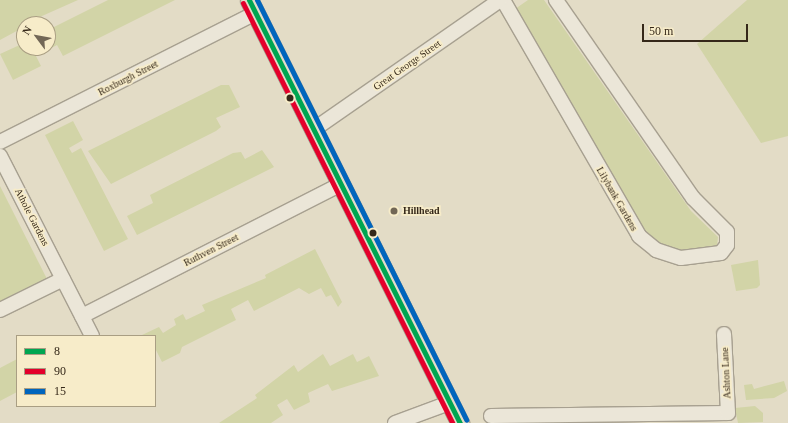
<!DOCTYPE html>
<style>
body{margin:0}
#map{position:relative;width:788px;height:423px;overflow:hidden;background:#e3dcc6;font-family:"Times New Roman",serif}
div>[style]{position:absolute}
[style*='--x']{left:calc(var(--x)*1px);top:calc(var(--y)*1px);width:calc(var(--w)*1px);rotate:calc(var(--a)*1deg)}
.green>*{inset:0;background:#d2d4a7}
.roads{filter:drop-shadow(1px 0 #a7a090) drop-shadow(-1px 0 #a7a090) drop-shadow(0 1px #a7a090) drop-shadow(0 -1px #a7a090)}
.minor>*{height:14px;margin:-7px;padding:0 7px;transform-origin:7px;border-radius:7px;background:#ebe6d8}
.major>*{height:17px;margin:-8.5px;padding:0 8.5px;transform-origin:8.5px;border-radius:8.5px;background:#e3dcc9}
.bus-1>*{height:5px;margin:-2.5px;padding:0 2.5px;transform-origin:2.5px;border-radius:2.5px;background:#00a651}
.bus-2>*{height:5px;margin:-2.5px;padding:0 2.5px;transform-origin:2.5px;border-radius:2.5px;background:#e4002b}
.bus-3>*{height:5px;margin:-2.5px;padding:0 2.5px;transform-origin:2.5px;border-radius:2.5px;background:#0065bd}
.dots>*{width:11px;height:11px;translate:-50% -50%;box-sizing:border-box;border:2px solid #f7ecc9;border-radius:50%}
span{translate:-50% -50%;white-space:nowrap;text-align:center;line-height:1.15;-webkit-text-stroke:3.5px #f7ecc9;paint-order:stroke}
.street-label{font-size:10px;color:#352819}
.poi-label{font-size:10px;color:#352819;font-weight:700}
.left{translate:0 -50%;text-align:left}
.legend{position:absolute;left:16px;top:335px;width:140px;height:72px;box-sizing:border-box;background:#f7ecc9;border:1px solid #a99e83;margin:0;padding:5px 7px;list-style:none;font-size:12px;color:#352819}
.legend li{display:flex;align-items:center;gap:8px;height:20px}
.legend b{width:20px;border:1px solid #a99e83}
.north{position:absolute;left:16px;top:16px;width:40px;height:40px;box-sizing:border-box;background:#f7ecc9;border:1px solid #a99e83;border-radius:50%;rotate:302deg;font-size:11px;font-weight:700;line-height:16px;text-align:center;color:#352819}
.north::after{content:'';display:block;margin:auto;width:14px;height:18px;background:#726756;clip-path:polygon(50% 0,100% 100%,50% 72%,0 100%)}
.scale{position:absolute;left:642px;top:24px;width:106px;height:18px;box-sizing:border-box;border:2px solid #352819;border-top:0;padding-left:5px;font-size:12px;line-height:14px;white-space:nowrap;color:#352819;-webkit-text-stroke:3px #f7ecc9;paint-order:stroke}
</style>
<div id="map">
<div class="green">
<div style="clip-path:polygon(0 0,78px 0,24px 24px,24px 27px,0 40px)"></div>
<div style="clip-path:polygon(108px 0,175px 0,63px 56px,57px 45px,36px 56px,41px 66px,13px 80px,0 54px,24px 43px,24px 48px,48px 48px,48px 30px)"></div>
<div style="clip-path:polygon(528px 0,544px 0,691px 211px,718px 237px,717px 246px,695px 253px,665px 248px,642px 230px,515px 9px)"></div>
<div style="clip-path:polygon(747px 0,788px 0,788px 136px,761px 143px,697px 44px)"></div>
<div style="clip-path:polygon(221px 85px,229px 85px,240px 107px,216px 118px,221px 127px,216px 131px,111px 184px,88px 151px)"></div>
<div style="clip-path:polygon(73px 121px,83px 140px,69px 148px,72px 153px,81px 148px,128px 239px,104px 251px,45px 135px)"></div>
<div style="clip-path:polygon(262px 150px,274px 167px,137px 235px,127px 216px,153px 203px,150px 195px,233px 153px,241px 152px,245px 159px)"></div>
<div style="clip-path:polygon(0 186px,47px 279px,0 303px)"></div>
<div style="clip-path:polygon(315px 249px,342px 302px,338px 307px,331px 295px,326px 297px,321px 288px,309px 294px,299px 288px,254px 311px,248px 300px,231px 309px,236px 320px,182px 347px,180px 353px,162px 362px,155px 348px,155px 336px,142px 335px,159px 327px,163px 333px,176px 325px,174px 319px,183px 314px,186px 320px,205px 311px,202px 305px,266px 278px,265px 275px)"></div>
<div style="clip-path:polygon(758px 260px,760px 285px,757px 288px,736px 291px,731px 265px)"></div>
<div style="clip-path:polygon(323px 354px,330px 366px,353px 354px,357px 362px,369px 356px,379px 376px,332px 391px,328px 384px,308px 393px,310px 402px,294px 410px,287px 399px,277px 405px,283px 415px,271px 423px,219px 423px,257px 398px,255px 395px,294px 365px,298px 372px)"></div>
<div style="clip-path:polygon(17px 359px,17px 392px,0 401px,0 368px)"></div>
<div style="clip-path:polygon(784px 381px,787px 391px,774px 398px,746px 400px,744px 385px,752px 384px,754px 389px)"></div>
<div style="clip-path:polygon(755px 406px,763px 413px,763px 422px,738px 423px,735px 408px)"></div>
</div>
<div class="roads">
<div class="minor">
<div style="--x:503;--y:0;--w:272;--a:60"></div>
<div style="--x:639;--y:236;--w:22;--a:39"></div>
<div style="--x:656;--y:250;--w:26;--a:18"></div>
<div style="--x:681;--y:258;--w:40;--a:-7.1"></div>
<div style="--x:721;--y:253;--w:10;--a:-53"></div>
<div style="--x:727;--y:245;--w:13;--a:-90"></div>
<div style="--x:727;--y:232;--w:48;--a:-135"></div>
<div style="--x:693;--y:198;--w:241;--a:-124.7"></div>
<div style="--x:313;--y:130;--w:228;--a:-34.8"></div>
<div style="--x:0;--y:142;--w:286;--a:-26.8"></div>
<div style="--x:0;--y:156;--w:202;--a:62.9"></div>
<div style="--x:0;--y:310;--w:70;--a:-26.2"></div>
<div style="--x:82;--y:316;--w:291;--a:-27"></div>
<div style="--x:491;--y:416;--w:237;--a:-0.7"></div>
<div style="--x:728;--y:413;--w:79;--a:-92.9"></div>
<div style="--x:395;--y:423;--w:58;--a:-20.3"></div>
</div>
<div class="major">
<div style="--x:249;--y:0;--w:473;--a:63.5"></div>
</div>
</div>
<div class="bus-1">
<div style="--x:249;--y:0;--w:473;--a:63.5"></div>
</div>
<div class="bus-2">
<div style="--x:243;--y:3;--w:469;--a:63.5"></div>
</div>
<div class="bus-3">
<div style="--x:257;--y:0;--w:469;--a:63.5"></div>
</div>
<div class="dots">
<div style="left:290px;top:98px;background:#352819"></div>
<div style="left:394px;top:211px;background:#726756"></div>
<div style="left:373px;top:233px;background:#352819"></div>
</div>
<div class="street-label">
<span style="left:407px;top:65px;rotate:-35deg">Great George Street</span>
<span style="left:128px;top:78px;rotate:-27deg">Roxburgh Street</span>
<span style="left:617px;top:199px;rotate:60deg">Lilybank Gardens</span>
<span style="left:32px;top:217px;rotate:63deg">Athole Gardens</span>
<span style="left:211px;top:250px;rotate:-27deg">Ruthven Street</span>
<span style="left:726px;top:373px;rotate:-93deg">Ashton Lane</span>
</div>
<div class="poi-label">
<span class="left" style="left:403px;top:211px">Hillhead</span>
</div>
<ul class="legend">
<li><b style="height:5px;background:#00a651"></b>8</li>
<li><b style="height:5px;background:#e4002b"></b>90</li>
<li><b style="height:5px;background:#0065bd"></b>15</li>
</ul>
<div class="north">N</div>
<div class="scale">50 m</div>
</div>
